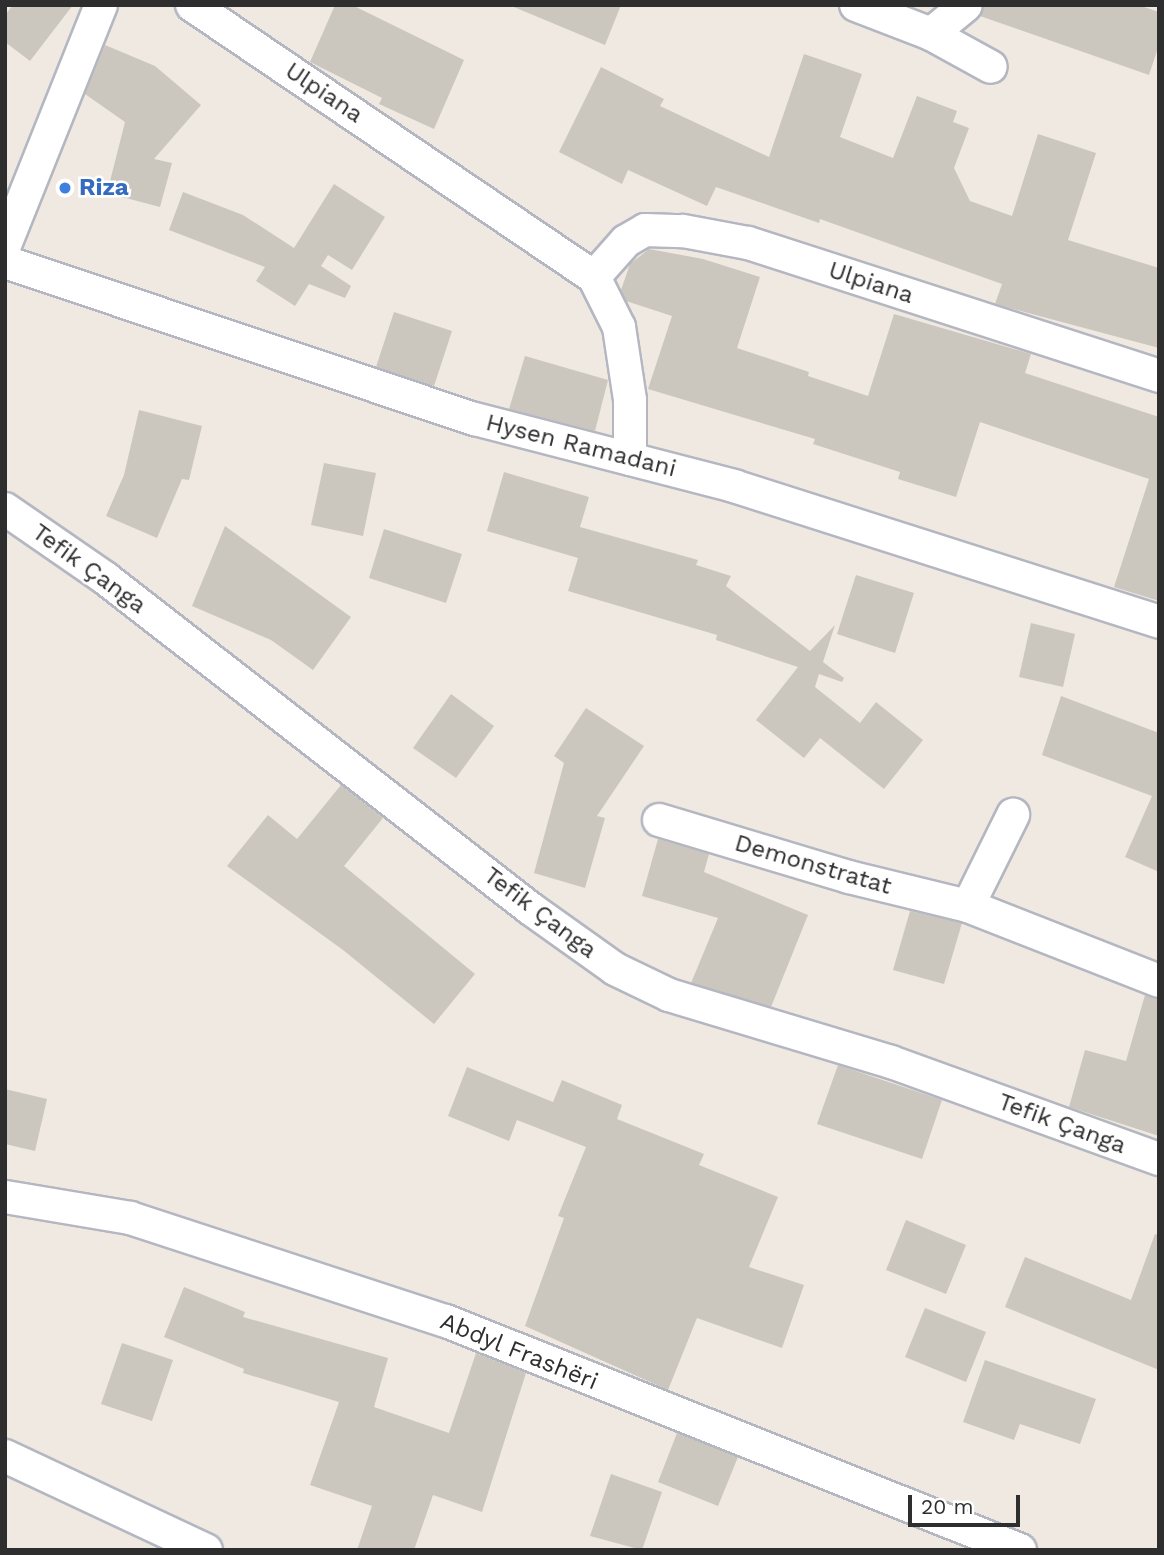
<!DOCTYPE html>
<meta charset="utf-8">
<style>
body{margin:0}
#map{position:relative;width:1164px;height:1555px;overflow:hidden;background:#efe9e1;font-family:"Work Sans",sans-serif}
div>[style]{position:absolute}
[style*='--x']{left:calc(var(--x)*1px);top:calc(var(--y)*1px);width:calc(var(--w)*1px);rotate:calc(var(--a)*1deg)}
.building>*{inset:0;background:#cbc7bf}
.roads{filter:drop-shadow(2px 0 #b4b7c1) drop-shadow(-2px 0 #b4b7c1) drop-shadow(0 2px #b4b7c1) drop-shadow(0 -2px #b4b7c1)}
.street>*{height:32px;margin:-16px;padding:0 16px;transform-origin:16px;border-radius:16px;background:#fff}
.dots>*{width:19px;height:19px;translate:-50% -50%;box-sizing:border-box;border:4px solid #fff;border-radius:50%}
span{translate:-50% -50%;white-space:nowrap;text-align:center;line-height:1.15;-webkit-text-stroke:5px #fff;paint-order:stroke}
.street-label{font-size:24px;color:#2e2e2e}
.shop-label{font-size:24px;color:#366cbe;font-weight:700}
.left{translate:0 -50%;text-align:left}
.frame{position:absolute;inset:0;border:7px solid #2e2e2e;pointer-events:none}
.scale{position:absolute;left:908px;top:1495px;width:112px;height:32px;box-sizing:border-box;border:4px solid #2e2e2e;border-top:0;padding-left:9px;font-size:21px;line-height:24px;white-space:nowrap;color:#2e2e2e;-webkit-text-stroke:5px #fff;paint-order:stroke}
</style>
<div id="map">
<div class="building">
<div style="clip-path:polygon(13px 5px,73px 5px,30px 61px,5px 42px,5px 15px)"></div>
<div style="clip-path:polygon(335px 5px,352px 5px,464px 60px,434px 129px,379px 104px,382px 98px,310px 62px)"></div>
<div style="clip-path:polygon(509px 5px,621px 5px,605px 45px)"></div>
<div style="clip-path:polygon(984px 5px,1138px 5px,1159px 12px,1159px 45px,1149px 75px,980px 16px)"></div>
<div style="clip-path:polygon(105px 45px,155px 66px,201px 105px,154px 159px,172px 163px,160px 207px,107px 193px,125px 122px,85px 94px)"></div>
<div style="clip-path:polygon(804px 54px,862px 74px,840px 137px,893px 158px,917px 96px,957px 111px,953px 122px,969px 128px,954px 168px,970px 201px,1012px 216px,1038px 134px,1096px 153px,1068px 240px,1159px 268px,1159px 348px,995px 304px,1002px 284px,820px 219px,819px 223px,716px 187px,707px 206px,628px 170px,622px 184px,559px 152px,601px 67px,664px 99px,660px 106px,769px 157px)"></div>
<div style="clip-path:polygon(334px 184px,385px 217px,352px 270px,328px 255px,321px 266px,351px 286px,345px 298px,309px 284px,295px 306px,256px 281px,265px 267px,169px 230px,183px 192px,243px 215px,294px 248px)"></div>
<div style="clip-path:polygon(649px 249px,703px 259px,760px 277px,737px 348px,809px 372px,808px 376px,868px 396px,894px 314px,1031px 354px,1025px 373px,1159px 417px,1159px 601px,1114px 587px,1149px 479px,980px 422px,956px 497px,898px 479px,900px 472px,813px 444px,815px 439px,648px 389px,672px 316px,626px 301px,621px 290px,630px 264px)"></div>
<div style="clip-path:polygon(394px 312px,452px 331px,434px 386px,376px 367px)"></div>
<div style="clip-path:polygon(525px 356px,608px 380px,595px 431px,509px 409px)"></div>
<div style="clip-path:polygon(139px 410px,202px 426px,189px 480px,182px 479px,157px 538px,106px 516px,124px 475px)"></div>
<div style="clip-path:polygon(324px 463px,376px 473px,363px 536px,311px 525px)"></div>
<div style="clip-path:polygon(504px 472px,589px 497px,580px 527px,698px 560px,696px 565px,731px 576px,726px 586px,810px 651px,835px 625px,823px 662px,844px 678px,842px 682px,819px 674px,815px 687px,860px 723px,876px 702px,923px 740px,884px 789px,820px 738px,804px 758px,756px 720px,798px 667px,716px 640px,717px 635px,568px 591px,578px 558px,487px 531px)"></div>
<div style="clip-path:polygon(225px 526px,351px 617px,313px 670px,271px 640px,192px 606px)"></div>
<div style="clip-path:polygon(384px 529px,462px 554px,446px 603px,369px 578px)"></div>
<div style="clip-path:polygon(856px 575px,914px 593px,895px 653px,837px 634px)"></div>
<div style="clip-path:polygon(1031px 623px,1075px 634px,1063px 687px,1019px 677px)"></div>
<div style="clip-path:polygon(451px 694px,494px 726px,456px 778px,413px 748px)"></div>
<div style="clip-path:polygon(1061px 696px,1159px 733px,1159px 872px,1125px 857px,1152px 796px,1042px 755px)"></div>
<div style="clip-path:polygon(586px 708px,644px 746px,597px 816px,605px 818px,585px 888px,534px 873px,564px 763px,554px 756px)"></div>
<div style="clip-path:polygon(341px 785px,383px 818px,344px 866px,475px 974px,434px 1024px,343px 950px,227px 866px,268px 815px,297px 839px)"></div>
<div style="clip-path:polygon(658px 839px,709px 854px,704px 872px,808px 915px,771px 1007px,691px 983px,718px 918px,642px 896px)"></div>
<div style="clip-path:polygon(910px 911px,962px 923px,944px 984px,893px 970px)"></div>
<div style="clip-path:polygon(1145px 995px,1159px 999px,1159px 1136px,1069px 1107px,1085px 1050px,1126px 1061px)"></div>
<div style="clip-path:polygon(838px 1065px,942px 1100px,922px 1159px,817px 1124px)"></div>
<div style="clip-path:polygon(467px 1067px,553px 1102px,562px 1080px,622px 1105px,617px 1119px,704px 1154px,699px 1165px,778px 1197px,749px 1267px,804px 1285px,782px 1348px,697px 1318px,668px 1390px,525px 1326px,564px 1218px,558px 1216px,586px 1147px,517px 1120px,509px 1141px,448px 1116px)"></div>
<div style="clip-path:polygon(5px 1089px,47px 1099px,35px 1151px,5px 1144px)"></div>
<div style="clip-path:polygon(906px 1220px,966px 1245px,946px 1294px,886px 1270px)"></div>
<div style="clip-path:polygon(1155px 1234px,1159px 1235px,1159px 1370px,1005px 1307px,1025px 1257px,1131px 1300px)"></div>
<div style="clip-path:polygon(184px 1287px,245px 1312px,243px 1317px,388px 1358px,374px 1407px,449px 1433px,476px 1353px,526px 1373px,482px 1512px,433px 1495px,414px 1550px,357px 1550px,372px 1506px,310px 1485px,339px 1402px,243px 1373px,244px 1369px,164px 1337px)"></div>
<div style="clip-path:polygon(925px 1308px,986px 1332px,966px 1382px,905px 1357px)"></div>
<div style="clip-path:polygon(122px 1343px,173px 1360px,152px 1421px,101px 1404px)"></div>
<div style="clip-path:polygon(985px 1360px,1096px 1399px,1080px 1444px,1020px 1424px,1014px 1440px,963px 1422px)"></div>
<div style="clip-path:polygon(677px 1433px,738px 1457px,718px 1506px,658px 1482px)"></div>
<div style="clip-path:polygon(611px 1474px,662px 1492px,642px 1550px,590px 1536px)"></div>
</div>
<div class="roads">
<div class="street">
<div style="--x:192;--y:5;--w:485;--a:34.1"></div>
<div style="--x:594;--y:277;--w:56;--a:63.4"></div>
<div style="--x:619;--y:327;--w:74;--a:81.4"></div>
<div style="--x:630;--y:400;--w:59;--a:90"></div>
<div style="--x:856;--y:5;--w:80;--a:21.1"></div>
<div style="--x:931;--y:34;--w:68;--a:28.8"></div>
<div style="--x:931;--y:34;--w:45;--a:-39.6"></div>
<div style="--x:5;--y:245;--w:258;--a:-68.2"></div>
<div style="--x:5;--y:262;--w:496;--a:18.5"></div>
<div style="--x:475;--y:419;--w:268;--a:14.5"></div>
<div style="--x:734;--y:486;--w:446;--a:17.7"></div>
<div style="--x:594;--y:277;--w:48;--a:-48.4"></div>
<div style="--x:626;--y:241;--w:22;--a:-30"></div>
<div style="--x:645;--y:230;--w:38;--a:2"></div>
<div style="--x:683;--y:231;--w:66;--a:10.5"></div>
<div style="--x:748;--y:243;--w:432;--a:17.9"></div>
<div style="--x:5;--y:509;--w:121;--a:34.6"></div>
<div style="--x:105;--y:578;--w:539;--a:37.85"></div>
<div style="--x:531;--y:909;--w:103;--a:35.5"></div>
<div style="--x:615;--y:969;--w:60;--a:25.7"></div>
<div style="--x:669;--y:995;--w:232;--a:16.8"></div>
<div style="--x:891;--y:1062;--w:285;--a:19.9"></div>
<div style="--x:659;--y:820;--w:198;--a:16.7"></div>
<div style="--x:849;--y:877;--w:122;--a:13.7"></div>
<div style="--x:968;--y:906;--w:205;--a:21.4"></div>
<div style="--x:968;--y:906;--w:102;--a:-63.7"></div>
<div style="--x:5;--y:1197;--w:127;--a:9.5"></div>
<div style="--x:130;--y:1218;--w:332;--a:18.1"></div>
<div style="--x:446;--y:1321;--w:618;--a:21.75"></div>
<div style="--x:5;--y:1456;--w:222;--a:25.1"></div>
</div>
</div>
<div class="dots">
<div style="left:65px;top:188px;background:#3f7fe0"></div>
</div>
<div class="street-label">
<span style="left:324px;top:93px;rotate:34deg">Ulpiana</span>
<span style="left:871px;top:283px;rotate:18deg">Ulpiana</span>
<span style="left:581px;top:446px;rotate:14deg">Hysen Ramadani</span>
<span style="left:89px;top:569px;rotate:36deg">Tefik Çanga</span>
<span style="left:813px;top:865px;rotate:16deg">Demonstratat</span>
<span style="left:540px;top:913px;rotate:37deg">Tefik Çanga</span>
<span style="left:1062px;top:1124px;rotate:20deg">Tefik Çanga</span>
<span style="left:519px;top:1352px;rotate:22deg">Abdyl Frashëri</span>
</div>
<div class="shop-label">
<span class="left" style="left:79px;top:188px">Riza</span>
</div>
<div class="frame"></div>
<div class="scale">20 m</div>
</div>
